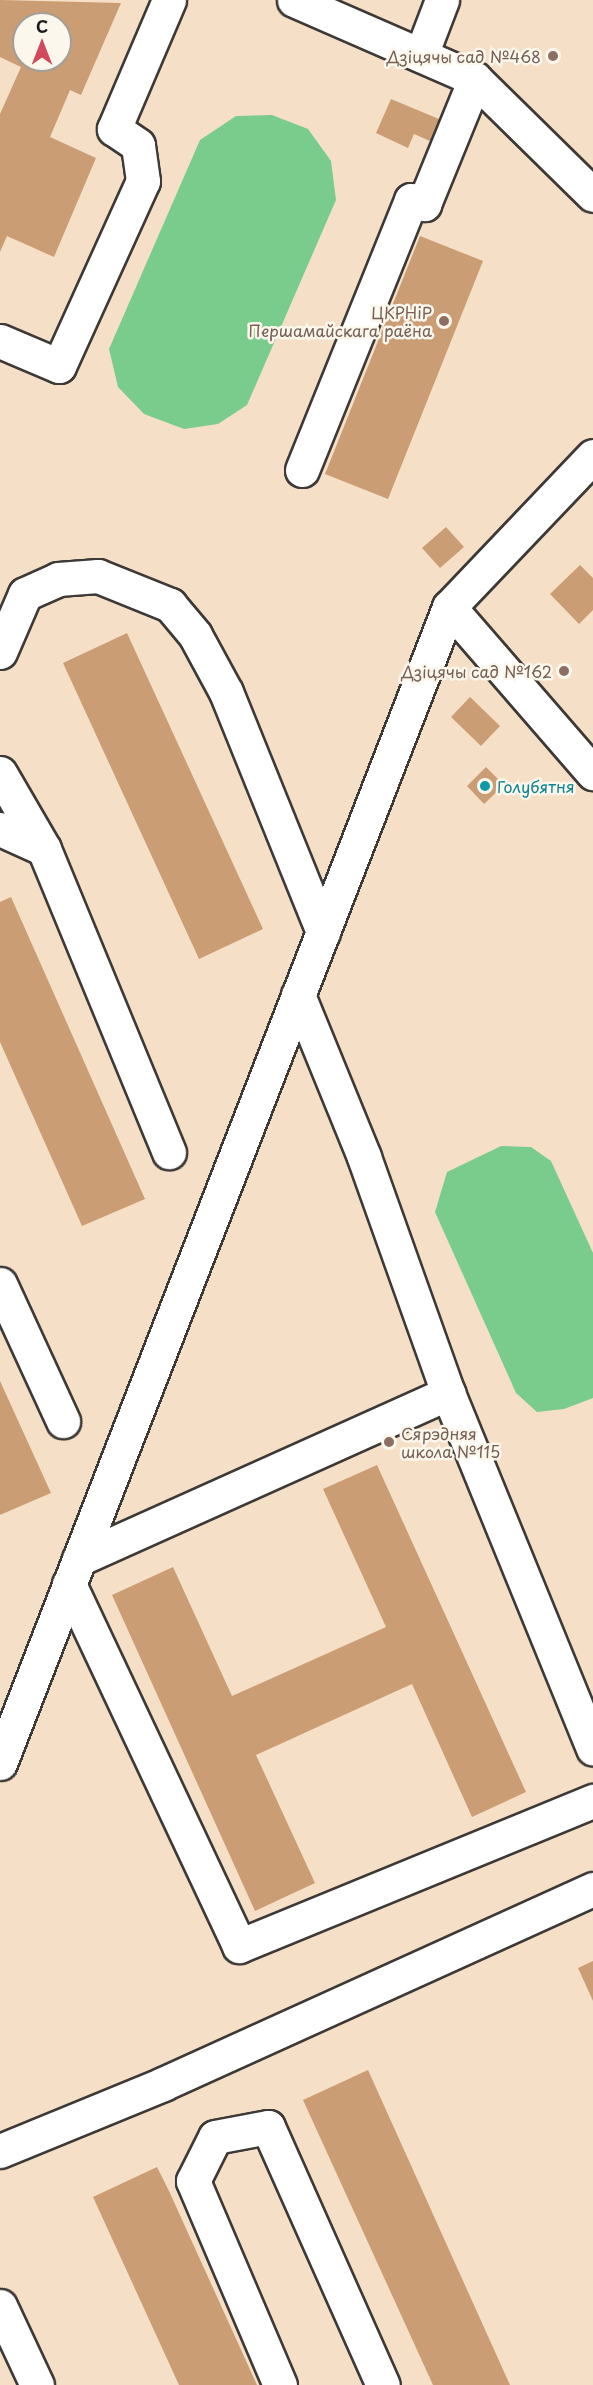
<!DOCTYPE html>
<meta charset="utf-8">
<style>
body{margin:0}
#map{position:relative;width:593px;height:2385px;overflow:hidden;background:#f5e0c7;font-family:"Playpen Sans",sans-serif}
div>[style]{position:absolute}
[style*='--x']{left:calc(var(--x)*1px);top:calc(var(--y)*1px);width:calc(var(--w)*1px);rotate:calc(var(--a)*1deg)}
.green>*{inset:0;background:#7acc8d}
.building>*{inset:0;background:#cb9d74}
.roads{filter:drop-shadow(2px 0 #3d3936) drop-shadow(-2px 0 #3d3936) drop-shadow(0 2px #3d3936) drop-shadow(0 -2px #3d3936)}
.minor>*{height:33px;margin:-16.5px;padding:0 16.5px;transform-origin:16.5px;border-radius:16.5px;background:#fff}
.dots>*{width:16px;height:16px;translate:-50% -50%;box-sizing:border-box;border:3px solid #fbf7ec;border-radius:50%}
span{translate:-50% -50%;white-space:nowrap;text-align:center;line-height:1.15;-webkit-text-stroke:5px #fbf7ec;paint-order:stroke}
.education-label{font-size:16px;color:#785e54}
.right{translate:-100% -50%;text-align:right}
.left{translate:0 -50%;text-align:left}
.culture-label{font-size:16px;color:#0d838f}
.north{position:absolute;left:12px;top:12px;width:60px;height:60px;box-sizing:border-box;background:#fbf7ec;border:2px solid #a29f99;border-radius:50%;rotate:0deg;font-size:16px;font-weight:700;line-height:24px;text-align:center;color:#1c1c1c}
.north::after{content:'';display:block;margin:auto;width:21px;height:27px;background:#d1495b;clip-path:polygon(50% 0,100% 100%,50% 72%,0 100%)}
</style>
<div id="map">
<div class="green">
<div style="clip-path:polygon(272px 115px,308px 129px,331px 161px,336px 200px,247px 405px,218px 424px,184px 429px,144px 414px,118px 387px,109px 349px,200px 140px,236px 116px)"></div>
<div style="clip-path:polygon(501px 1146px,531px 1147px,551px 1161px,593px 1253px,593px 1398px,564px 1409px,537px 1412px,516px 1393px,435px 1212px,447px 1172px)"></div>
</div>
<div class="building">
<div style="clip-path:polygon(evenodd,0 0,121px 3px,81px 95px,70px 90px,50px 137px,96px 158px,54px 257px,7px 236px,0 252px,0 114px,21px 67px,0 57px,0 0,24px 24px,60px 24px,60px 60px,24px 60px,24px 24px)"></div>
<div style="clip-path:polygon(391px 99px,439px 119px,430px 141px,414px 134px,408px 148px,376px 133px)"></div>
<div style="clip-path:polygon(420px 236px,483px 261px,388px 499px,325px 474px)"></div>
<div style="clip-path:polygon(446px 527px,464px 547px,440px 568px,422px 548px)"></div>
<div style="clip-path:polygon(580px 565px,593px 578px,593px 610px,579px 624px,550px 594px)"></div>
<div style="clip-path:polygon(127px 633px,263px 929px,199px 959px,63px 663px)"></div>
<div style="clip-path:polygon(470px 697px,500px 726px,481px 746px,451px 717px)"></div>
<div style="clip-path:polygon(486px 767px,504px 785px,484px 804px,467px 786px)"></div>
<div style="clip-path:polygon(11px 897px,145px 1199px,82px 1226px,0 1042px,0 902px)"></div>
<div style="clip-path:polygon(0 1381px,51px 1493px,0 1515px)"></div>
<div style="clip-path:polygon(377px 1465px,526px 1792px,472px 1817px,412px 1684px,256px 1755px,315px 1883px,255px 1911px,112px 1595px,173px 1567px,232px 1696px,386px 1627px,323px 1489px)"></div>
<div style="clip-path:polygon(593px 1961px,593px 2001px,578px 1968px)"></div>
<div style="clip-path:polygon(368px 2070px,510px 2385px,433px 2385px,303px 2100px)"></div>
<div style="clip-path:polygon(157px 2167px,169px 2191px,257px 2385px,179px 2385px,93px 2197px)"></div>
</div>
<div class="roads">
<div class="minor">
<div style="--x:294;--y:0;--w:197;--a:23.6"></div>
<div style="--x:475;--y:79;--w:165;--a:44.5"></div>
<div style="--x:421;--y:55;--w:59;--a:-69.1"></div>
<div style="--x:0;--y:341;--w:64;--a:23"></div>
<div style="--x:59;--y:366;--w:203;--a:-65.6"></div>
<div style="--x:143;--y:181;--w:36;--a:-98"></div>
<div style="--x:138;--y:145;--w:29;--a:-146"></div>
<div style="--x:114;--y:129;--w:140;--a:-66.9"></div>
<div style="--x:593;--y:456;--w:209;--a:133.6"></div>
<div style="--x:449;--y:607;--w:220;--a:49.1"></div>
<div style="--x:302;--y:470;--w:291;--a:-68"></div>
<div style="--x:411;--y:200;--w:14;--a:17"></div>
<div style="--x:424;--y:204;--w:135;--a:-67.8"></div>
<div style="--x:0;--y:652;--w:63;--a:-66.7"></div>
<div style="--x:25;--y:594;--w:36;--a:-24"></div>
<div style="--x:58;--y:579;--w:40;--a:-4.3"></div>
<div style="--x:98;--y:576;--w:78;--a:21.9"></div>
<div style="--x:170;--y:605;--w:39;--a:50"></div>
<div style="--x:195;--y:635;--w:65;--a:61.5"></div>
<div style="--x:226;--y:692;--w:259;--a:68"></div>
<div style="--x:0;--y:773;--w:88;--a:59.9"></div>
<div style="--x:0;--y:829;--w:48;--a:24.4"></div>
<div style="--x:44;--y:849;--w:328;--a:67.6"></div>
<div style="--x:298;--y:995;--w:175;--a:67.8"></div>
<div style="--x:364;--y:1157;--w:251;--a:70.4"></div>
<div style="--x:448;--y:1393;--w:384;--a:67.8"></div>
<div style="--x:0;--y:1284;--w:151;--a:65.3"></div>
<div style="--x:79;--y:1559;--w:405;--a:-24.2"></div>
<div style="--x:69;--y:1584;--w:400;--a:64.8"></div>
<div style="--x:239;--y:1946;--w:383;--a:-22.3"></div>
<div style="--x:0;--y:1763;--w:1240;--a:-68.77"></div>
<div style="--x:0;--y:2151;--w:176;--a:-22.3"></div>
<div style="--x:163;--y:2084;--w:472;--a:-24.4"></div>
<div style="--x:0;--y:2306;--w:87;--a:64.9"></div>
<div style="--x:280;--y:2385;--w:222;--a:-113.1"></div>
<div style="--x:193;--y:2181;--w:49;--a:-63.4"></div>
<div style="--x:215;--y:2137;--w:54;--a:-10.7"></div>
<div style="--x:268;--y:2127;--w:282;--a:66"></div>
</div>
</div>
<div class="dots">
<div style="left:553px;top:56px;background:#8d6e63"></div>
<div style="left:444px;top:321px;background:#8d6e63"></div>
<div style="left:564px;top:671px;background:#8d6e63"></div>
<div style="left:485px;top:786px;background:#0f9aa8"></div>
<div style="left:389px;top:1442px;background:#8d6e63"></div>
</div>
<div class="education-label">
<span class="right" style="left:541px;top:56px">Дзіцячы сад №468</span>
<span class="right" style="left:432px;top:321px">ЦКРНіР<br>Першамайскага раёна</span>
<span class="right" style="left:552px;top:671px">Дзіцячы сад №162</span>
<span class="left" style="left:401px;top:1442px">Сярэдняя<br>школа №115</span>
</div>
<div class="culture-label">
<span class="left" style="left:497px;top:786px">Голубятня</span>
</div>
<div class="north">С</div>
</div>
